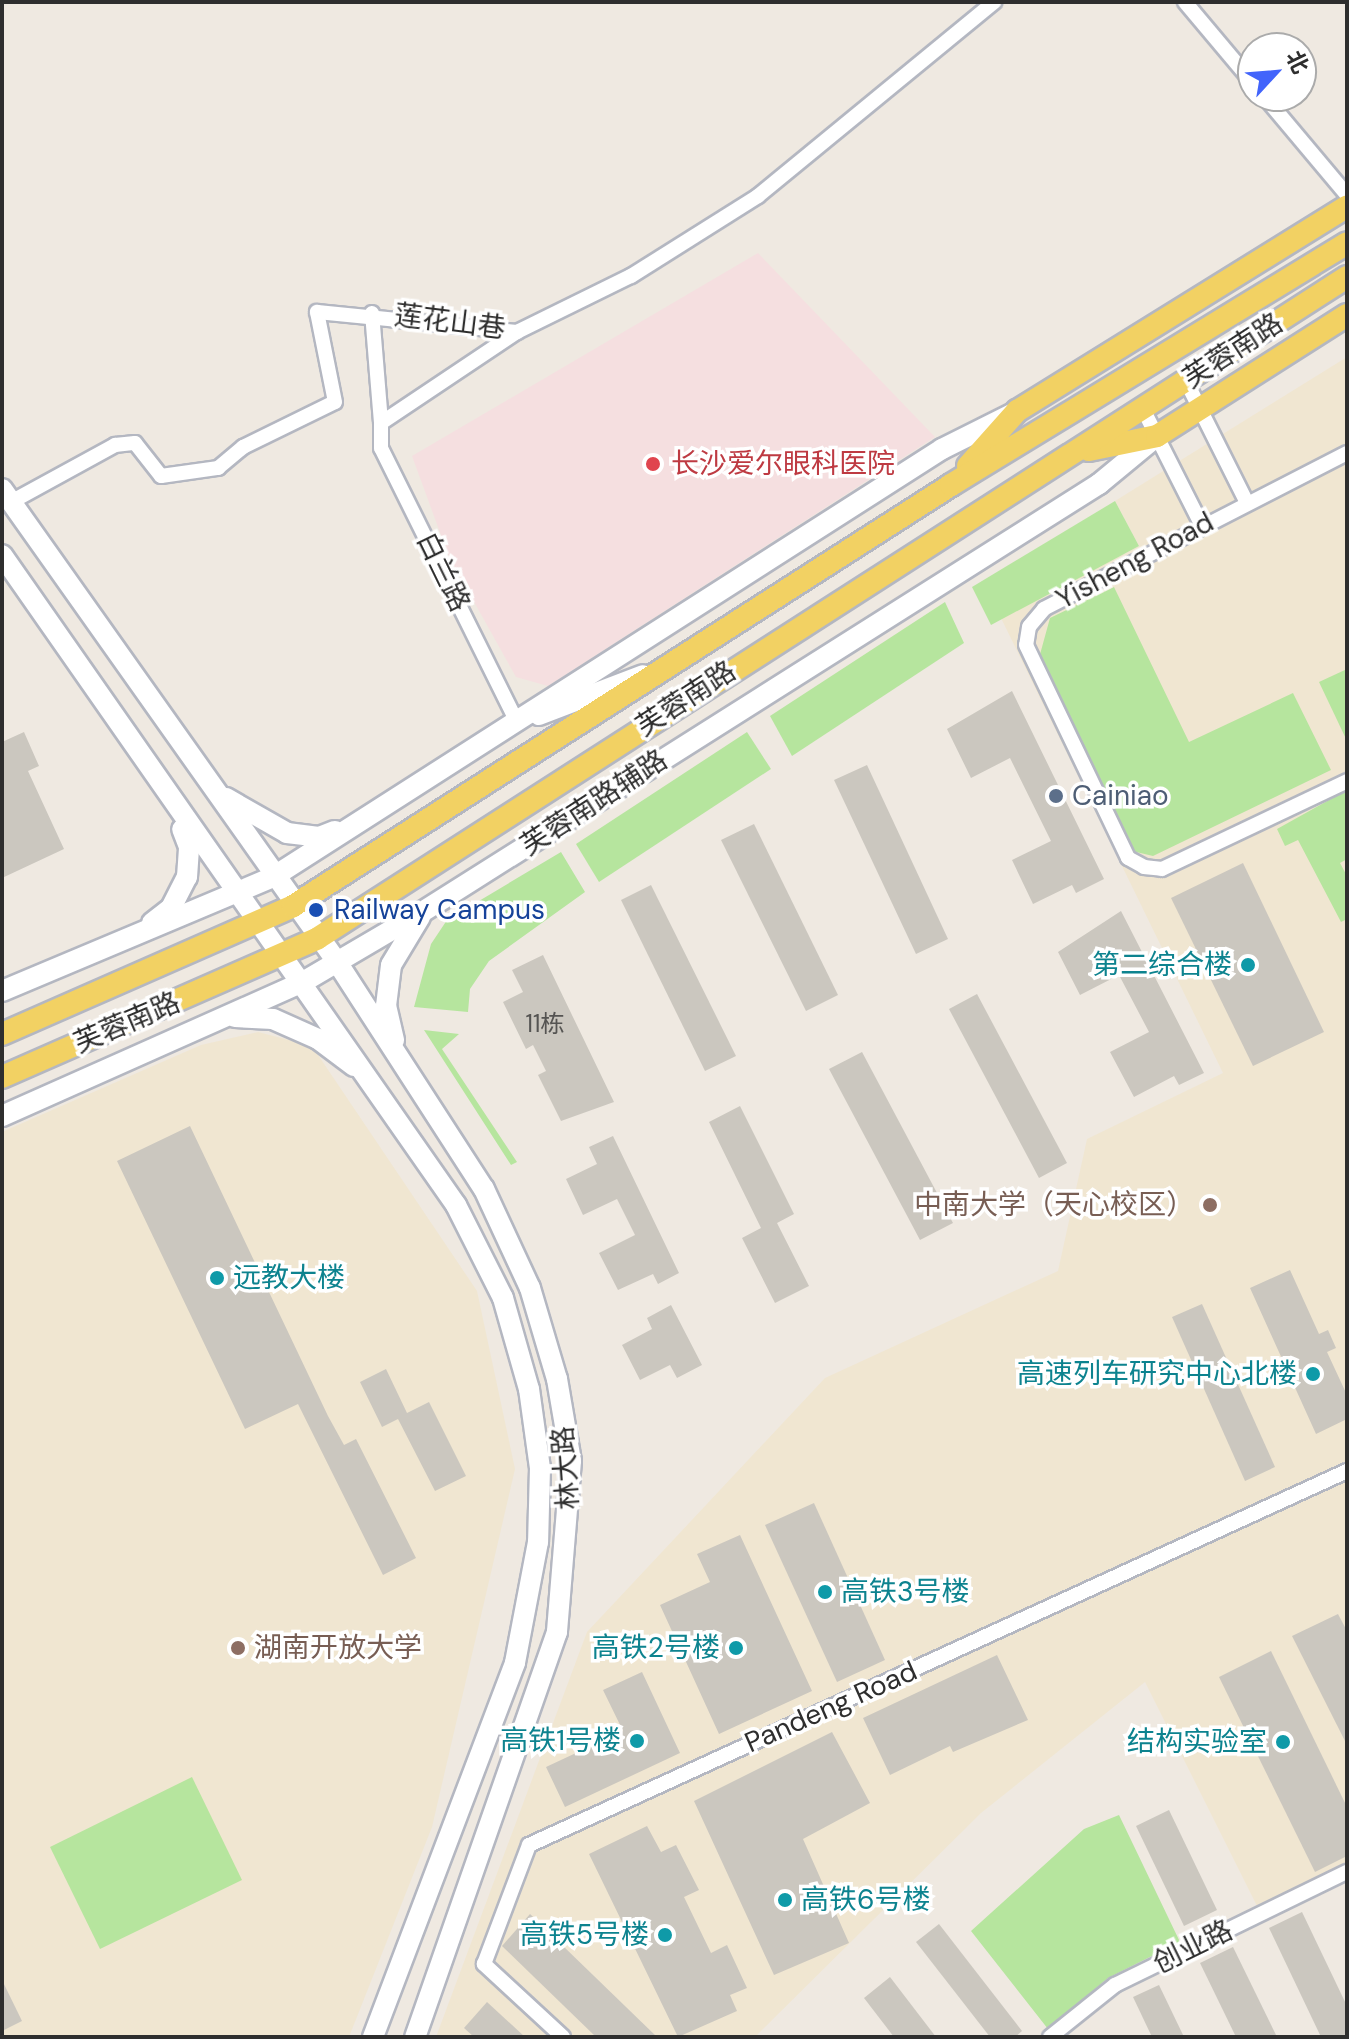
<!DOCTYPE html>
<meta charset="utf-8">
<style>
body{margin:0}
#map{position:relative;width:1349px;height:2039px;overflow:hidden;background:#efe9e1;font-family:"DM Sans","Noto Sans SC",sans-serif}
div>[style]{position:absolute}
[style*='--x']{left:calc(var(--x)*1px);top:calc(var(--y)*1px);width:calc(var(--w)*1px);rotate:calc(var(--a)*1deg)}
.education>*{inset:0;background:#f0e6d1}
.medical>*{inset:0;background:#f5dfe0}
.green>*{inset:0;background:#b6e59e}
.building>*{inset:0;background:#cbc7bf}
.roads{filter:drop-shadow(2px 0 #b4b7c1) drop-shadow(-2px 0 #b4b7c1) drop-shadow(0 2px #b4b7c1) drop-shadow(0 -2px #b4b7c1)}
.street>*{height:14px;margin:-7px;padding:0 7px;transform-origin:7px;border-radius:7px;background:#fff}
.secondary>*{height:20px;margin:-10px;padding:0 10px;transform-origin:10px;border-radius:10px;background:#fff}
.primary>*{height:22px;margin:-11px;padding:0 11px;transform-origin:11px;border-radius:11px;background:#f2d163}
.dots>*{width:22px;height:22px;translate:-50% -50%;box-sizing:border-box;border:4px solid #fff;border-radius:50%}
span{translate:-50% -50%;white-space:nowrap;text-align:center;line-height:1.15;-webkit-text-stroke:7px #fff;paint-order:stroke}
.number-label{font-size:24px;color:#555452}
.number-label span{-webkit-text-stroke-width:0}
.street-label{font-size:28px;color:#2e2e2e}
.health-label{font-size:28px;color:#be3a42}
.left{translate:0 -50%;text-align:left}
.service-label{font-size:28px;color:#4e5e75}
.transit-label{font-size:28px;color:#164399}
.culture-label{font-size:28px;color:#0d838f}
.right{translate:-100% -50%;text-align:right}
.education-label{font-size:28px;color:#785e54}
.frame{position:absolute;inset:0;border:4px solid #2e2e2e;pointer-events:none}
.north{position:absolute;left:1237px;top:32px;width:80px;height:80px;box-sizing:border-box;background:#fff;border:2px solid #ababab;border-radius:50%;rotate:64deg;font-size:22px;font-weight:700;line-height:32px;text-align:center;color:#2e2e2e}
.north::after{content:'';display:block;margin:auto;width:28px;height:36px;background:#4264fb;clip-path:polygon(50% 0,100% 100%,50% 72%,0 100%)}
</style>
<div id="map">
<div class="education">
<div style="clip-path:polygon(1347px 357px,1347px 1872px,1261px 1914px,1145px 1682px,981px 1813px,755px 2037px,436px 2037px,587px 1632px,825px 1378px,1058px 1271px,1087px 1139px,1223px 1073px,1001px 618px,1139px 546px,1115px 501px)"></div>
<div style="clip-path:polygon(258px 1032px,312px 1046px,477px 1291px,515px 1469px,432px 1827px,349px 2037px,2px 2037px,2px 1132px,201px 1045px)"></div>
</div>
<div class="medical">
<div style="clip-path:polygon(758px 253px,935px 437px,548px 686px,516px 677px,449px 557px,412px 456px)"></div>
</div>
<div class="green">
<div style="clip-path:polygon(1115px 501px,1139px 546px,991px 625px,972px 587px)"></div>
<div style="clip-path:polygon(1114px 587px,1189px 742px,1293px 693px,1331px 770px,1153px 856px,1132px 851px,1039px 658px,1050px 618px)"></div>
<div style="clip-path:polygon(945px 602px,964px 643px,792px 756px,770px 716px)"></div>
<div style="clip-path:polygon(1347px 669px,1347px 741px,1319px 682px)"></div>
<div style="clip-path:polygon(747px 732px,771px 769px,599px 882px,576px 844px)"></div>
<div style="clip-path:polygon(1347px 790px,1347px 859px,1340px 863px,1347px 876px,1347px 919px,1341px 922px,1298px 840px,1285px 846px,1277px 829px)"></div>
<div style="clip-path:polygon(561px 852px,585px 892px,489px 961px,470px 989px,468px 1012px,414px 1007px,431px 944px,447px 920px)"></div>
<div style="clip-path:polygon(424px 1030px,459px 1034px,442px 1049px,517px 1162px,511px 1165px)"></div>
<div style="clip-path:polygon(192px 1777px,242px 1880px,100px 1949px,50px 1847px)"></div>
<div style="clip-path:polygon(1119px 1815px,1180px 1942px,1108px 1978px,1048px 2029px,971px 1931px,1084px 1829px)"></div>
</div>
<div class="building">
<div style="clip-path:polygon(1012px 691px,1104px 879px,1076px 893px,1072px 885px,1033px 904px,1012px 860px,1051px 841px,1010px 758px,971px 778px,947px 729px)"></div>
<div style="clip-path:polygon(24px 732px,39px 766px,28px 771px,64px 849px,2px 878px,2px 742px)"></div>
<div style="clip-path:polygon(867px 765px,948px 939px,916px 954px,834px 780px)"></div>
<div style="clip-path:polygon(754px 824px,838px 995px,806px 1011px,721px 840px)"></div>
<div style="clip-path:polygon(1243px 863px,1324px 1032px,1253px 1066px,1171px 898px)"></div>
<div style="clip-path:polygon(651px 885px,736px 1056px,705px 1071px,621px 900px)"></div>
<div style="clip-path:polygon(1121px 911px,1204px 1073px,1179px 1085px,1174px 1076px,1134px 1097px,1110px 1052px,1149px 1032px,1119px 975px,1080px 995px,1058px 952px)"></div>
<div style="clip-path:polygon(543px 955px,614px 1102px,561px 1121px,538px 1075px,546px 1071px,533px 1045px,526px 1049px,503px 1002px,523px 992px,512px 970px)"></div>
<div style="clip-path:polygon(977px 994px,1067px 1163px,1039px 1178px,949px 1009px)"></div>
<div style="clip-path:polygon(862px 1052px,953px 1223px,920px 1240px,829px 1069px)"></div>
<div style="clip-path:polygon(740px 1106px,794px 1214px,777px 1223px,809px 1286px,775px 1303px,742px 1238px,761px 1228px,709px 1122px)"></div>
<div style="clip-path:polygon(190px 1126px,328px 1416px,344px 1445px,356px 1439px,416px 1558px,383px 1575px,298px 1404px,245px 1429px,117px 1161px)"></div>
<div style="clip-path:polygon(613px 1136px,679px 1273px,658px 1284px,653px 1274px,618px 1290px,599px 1253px,635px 1235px,617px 1199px,583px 1215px,566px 1179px,597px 1164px,589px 1147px)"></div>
<div style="clip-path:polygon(1290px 1270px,1319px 1334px,1328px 1330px,1336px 1348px,1327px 1352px,1347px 1395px,1347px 1419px,1316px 1434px,1250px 1288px)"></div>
<div style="clip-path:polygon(1202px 1304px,1275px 1467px,1245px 1481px,1172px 1317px)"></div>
<div style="clip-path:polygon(671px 1305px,702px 1365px,677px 1378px,670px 1365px,640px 1380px,622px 1345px,652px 1329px,647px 1318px)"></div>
<div style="clip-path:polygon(386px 1369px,407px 1413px,429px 1402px,466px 1476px,435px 1491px,398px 1419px,382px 1427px,360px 1382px)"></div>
<div style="clip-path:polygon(814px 1503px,885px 1660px,837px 1682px,765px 1525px)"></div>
<div style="clip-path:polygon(740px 1535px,812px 1691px,719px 1734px,660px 1605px,710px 1582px,697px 1554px)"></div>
<div style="clip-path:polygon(1338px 1614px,1347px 1631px,1347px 1745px,1292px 1636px)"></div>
<div style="clip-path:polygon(1271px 1651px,1347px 1807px,1347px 1856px,1315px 1872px,1219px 1677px)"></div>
<div style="clip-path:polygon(997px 1655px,1028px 1720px,953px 1752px,950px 1746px,890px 1775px,863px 1718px)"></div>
<div style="clip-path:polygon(642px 1672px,680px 1753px,565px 1807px,546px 1767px,623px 1731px,603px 1690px)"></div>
<div style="clip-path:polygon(832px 1732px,870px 1803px,803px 1839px,849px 1943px,774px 1975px,694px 1801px)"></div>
<div style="clip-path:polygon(1169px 1810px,1217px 1910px,1184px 1926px,1136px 1826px)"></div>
<div style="clip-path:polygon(647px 1826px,661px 1852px,676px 1845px,699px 1890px,684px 1897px,711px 1953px,727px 1945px,747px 1988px,730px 1995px,737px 2011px,678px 2037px,589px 1854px)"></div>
<div style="clip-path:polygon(1302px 1912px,1347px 2006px,1347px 2037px,1321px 2037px,1269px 1928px)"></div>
<div style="clip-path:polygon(530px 1914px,657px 2037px,596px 2037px,502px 1946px)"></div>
<div style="clip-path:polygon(939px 1924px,1022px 2031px,1015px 2037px,990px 2037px,916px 1942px)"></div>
<div style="clip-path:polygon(1233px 1947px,1277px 2037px,1236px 2037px,1200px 1963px)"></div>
<div style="clip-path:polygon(890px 1977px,936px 2037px,894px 2037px,864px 1998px)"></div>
<div style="clip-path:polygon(2px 1980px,22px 2021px,2px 2031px)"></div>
<div style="clip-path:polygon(1159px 1985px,1184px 2037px,1152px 2037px,1133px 1997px)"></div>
<div style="clip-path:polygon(487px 2002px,525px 2037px,474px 2037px,464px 2028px)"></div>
</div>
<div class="roads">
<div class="street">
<div style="--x:1185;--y:2;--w:106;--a:50"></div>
<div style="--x:1264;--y:96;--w:129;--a:50"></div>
<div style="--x:372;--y:313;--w:110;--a:85.3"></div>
<div style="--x:381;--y:423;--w:164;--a:-33.8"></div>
<div style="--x:517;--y:332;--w:127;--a:-26.2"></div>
<div style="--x:631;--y:276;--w:150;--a:-32.2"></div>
<div style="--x:758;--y:196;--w:306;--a:-39.4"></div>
<div style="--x:1186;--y:381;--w:136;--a:63.4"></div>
<div style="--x:1143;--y:409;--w:131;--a:63.2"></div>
<div style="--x:381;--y:423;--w:25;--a:90"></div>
<div style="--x:381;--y:448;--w:304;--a:63.6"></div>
<div style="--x:1347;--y:453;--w:341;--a:152.8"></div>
<div style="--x:1044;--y:609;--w:23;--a:130"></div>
<div style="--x:1029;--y:627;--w:18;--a:99"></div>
<div style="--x:1026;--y:645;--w:236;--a:64.4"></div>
<div style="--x:1128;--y:858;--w:18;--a:29"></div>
<div style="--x:1144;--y:867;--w:18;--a:6"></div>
<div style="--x:1162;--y:869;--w:205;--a:-25.4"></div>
<div style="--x:11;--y:502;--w:119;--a:-28.7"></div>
<div style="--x:115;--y:445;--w:20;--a:-6"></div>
<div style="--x:135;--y:443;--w:42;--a:51.8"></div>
<div style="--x:161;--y:476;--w:58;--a:-8"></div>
<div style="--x:218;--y:468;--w:33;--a:-40"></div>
<div style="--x:243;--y:447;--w:102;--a:-26.1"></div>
<div style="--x:335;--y:402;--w:92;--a:-101.3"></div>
<div style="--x:317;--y:312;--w:201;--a:5.7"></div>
<div style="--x:563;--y:2037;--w:108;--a:-137.3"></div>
<div style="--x:484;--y:1964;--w:127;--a:-69.3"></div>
<div style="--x:529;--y:1845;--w:899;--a:-24.57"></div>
<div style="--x:1050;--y:2037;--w:83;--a:-38.7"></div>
<div style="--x:1115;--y:1985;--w:258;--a:-26"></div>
</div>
<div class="secondary">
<div style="--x:2;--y:489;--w:580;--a:54.69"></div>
<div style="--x:337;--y:962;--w:270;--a:57.1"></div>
<div style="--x:484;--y:1189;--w:109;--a:65.1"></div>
<div style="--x:530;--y:1288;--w:95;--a:73.5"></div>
<div style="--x:557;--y:1379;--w:83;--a:80.3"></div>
<div style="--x:571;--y:1461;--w:172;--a:94.7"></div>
<div style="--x:557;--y:1632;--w:429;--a:109.3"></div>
<div style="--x:2;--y:555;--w:793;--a:55.07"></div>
<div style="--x:456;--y:1205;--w:104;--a:63.2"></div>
<div style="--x:503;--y:1298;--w:95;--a:74.1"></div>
<div style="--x:529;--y:1389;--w:80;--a:82.1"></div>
<div style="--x:540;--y:1468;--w:74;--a:91.5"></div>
<div style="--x:538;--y:1542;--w:123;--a:100.8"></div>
<div style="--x:515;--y:1663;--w:400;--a:110.8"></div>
<div style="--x:539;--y:715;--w:111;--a:-21"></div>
<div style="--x:226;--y:798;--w:70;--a:29.8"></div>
<div style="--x:287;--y:833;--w:32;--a:7"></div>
<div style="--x:319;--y:837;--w:17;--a:-21"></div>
<div style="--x:152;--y:923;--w:24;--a:-38"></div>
<div style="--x:171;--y:908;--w:35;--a:-63"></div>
<div style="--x:187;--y:877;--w:30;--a:-86"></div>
<div style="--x:189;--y:847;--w:19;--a:-111"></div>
<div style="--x:2;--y:991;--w:294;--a:-22.8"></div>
<div style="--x:273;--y:877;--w:794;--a:-32.61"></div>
<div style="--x:942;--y:449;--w:80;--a:-26.6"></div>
<div style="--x:235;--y:1017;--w:38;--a:3"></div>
<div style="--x:273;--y:1019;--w:49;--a:24"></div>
<div style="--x:318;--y:1039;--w:45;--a:36.9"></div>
<div style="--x:394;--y:1040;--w:35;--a:-103"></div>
<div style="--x:386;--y:1006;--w:41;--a:-83"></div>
<div style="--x:391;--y:965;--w:56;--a:-58.9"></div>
<div style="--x:2;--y:1116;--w:329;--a:-24"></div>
<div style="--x:303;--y:982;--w:134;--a:-30.4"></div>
<div style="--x:419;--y:914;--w:805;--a:-32.31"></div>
<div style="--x:1099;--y:484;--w:75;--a:-39.6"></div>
</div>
<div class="primary">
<div style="--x:1089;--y:450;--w:69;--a:-11.6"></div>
<div style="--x:1157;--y:436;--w:225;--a:-32.5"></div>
<div style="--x:968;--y:466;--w:74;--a:-48.3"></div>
<div style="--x:1017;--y:411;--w:388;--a:-31.8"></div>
<div style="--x:2;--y:1034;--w:318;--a:-23.7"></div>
<div style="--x:293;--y:906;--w:781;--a:-32.61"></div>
<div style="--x:951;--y:485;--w:464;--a:-31.4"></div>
<div style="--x:2;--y:1077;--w:345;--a:-23.7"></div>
<div style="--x:318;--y:938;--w:1223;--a:-32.72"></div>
</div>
</div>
<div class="dots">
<div style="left:653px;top:464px;background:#e0444e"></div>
<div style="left:1056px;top:796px;background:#5c6f8a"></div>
<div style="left:316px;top:910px;background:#1a4fb4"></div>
<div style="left:1248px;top:965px;background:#0f9aa8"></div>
<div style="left:1210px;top:1205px;background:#8d6e63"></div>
<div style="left:217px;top:1278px;background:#0f9aa8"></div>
<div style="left:1313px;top:1374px;background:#0f9aa8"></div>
<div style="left:825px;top:1592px;background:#0f9aa8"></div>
<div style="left:238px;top:1648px;background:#8d6e63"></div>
<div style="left:736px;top:1648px;background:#0f9aa8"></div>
<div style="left:637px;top:1741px;background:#0f9aa8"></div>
<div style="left:1283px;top:1742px;background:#0f9aa8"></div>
<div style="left:785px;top:1900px;background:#0f9aa8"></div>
<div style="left:665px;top:1935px;background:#0f9aa8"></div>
</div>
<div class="number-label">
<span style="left:545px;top:1024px">11栋</span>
</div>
<div class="street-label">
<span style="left:450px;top:322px;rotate:7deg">莲花山巷</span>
<span style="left:1233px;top:351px;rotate:-33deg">芙蓉南路</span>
<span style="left:1135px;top:561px;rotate:-28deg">Yisheng Road</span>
<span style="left:443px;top:572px;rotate:64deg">白兰路</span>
<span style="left:686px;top:699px;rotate:-33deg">芙蓉南路</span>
<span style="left:594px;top:803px;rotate:-33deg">芙蓉南路辅路</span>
<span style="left:127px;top:1023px;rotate:-23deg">芙蓉南路</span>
<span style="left:566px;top:1468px;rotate:-94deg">林大路</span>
<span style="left:831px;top:1707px;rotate:-24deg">Pandeng Road</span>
<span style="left:1193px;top:1947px;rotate:-26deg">创业路</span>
</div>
<div class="health-label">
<span class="left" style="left:671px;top:464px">长沙爱尔眼科医院</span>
</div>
<div class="service-label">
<span class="left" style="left:1072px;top:796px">Cainiao</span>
</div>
<div class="transit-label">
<span class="left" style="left:334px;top:910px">Railway Campus</span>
</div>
<div class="culture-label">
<span class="right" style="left:1232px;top:965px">第二综合楼</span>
<span class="left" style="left:233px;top:1278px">远教大楼</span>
<span class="right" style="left:1297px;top:1374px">高速列车研究中心北楼</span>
<span class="left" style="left:841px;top:1592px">高铁3号楼</span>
<span class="right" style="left:720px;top:1648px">高铁2号楼</span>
<span class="right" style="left:621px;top:1741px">高铁1号楼</span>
<span class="right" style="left:1267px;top:1742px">结构实验室</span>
<span class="left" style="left:801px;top:1900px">高铁6号楼</span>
<span class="right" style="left:649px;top:1935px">高铁5号楼</span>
</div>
<div class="education-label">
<span class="right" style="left:1194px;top:1205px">中南大学（天心校区）</span>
<span class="left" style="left:254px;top:1648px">湖南开放大学</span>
</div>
<div class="frame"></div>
<div class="north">北</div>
</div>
